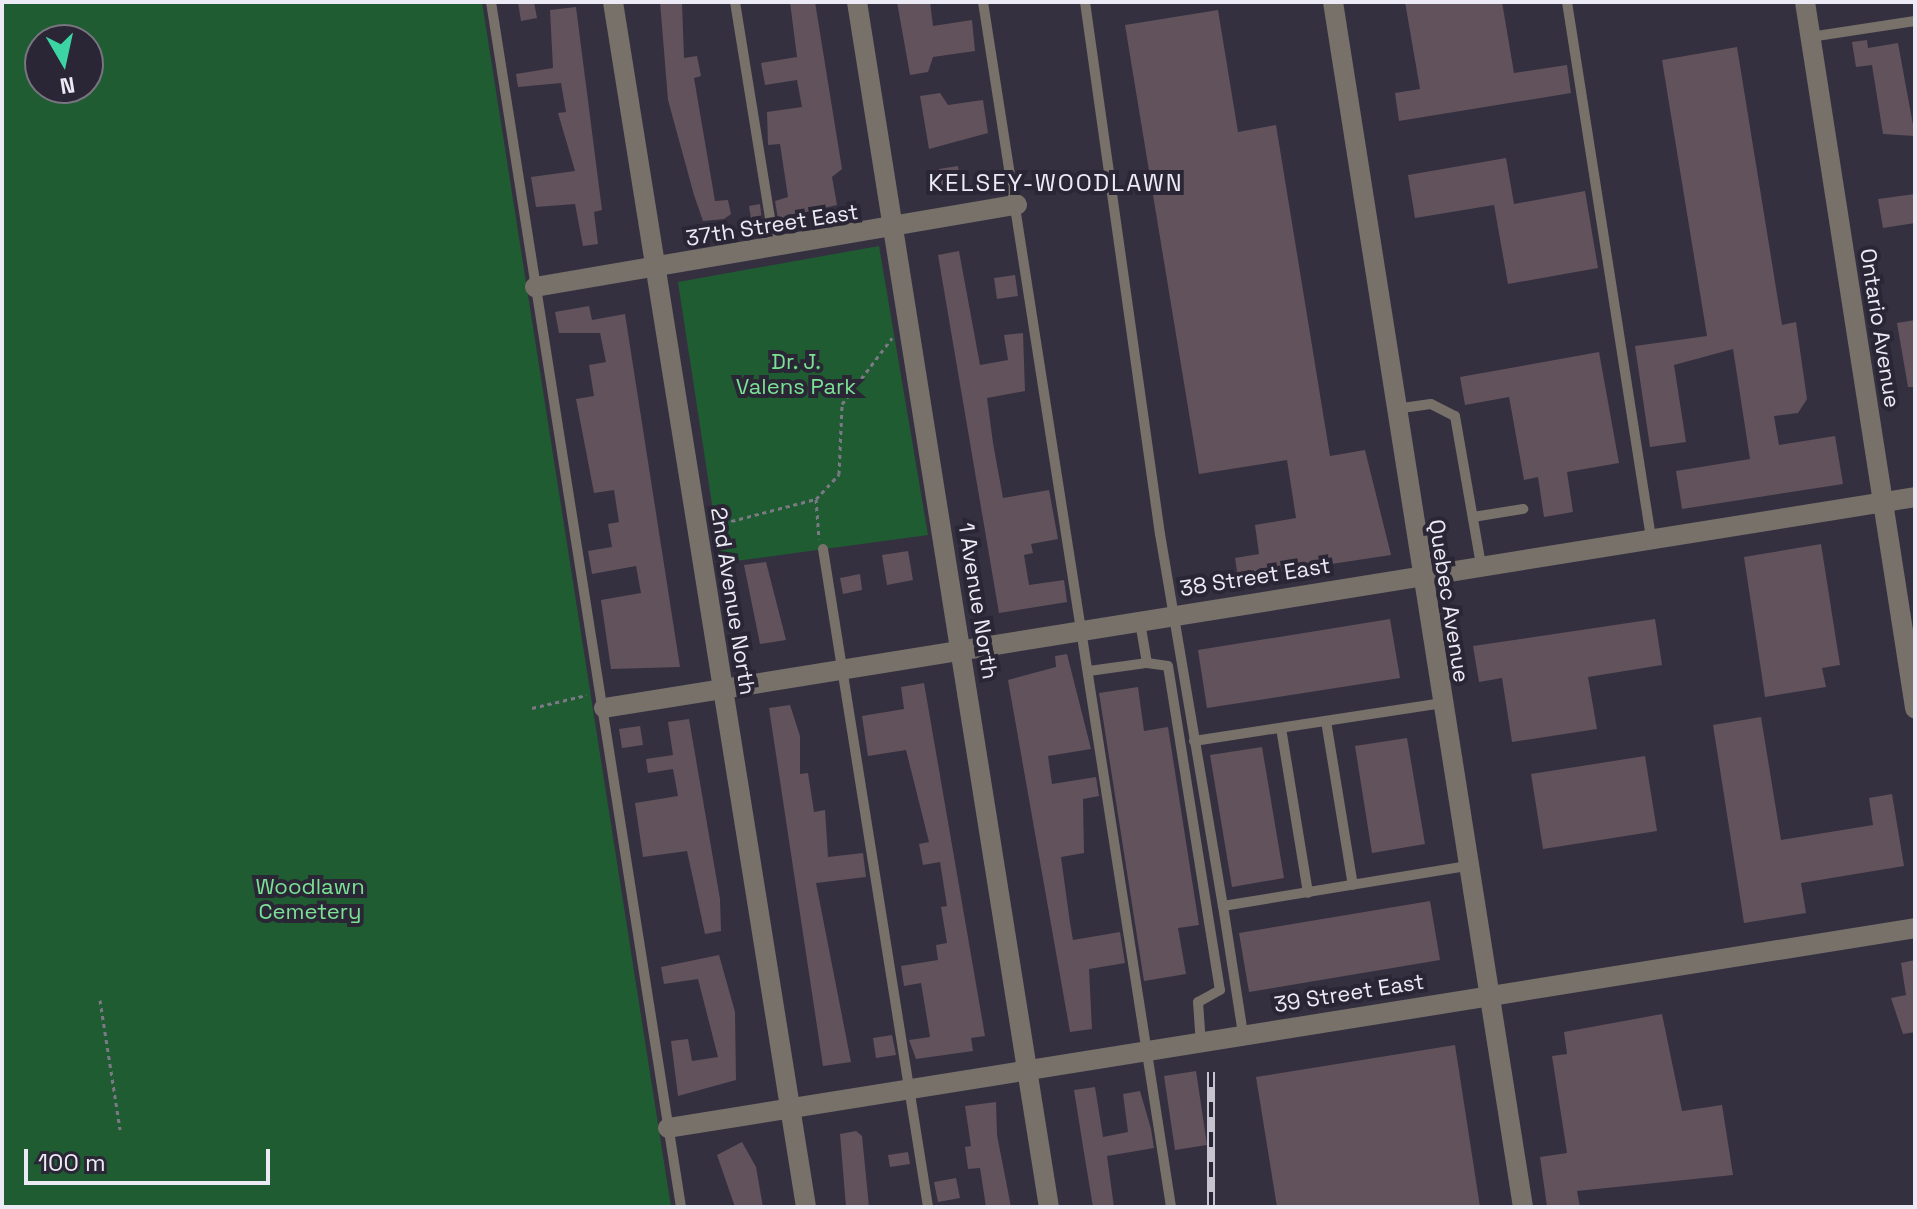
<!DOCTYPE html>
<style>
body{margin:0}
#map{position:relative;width:1917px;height:1209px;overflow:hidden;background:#343040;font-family:"Space Grotesk",sans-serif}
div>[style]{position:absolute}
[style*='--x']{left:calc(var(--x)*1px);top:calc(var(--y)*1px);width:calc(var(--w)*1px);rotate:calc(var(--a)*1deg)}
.green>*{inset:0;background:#205c32}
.building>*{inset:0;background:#62525c}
.path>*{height:3px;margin-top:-1.5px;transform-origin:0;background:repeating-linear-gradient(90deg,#7c7986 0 4px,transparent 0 8px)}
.service>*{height:10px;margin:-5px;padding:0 5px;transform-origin:5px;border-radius:5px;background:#77716a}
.minor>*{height:20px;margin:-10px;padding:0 10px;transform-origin:10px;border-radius:10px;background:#77716a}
.tertiary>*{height:20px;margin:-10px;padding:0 10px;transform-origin:10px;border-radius:10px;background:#77716a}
.rail>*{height:8px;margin-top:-4px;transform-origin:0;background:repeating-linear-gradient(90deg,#2a2635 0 15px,#c6c4cf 0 30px);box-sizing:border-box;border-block:2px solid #c6c4cf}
span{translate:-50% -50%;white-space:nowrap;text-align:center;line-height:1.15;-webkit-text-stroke:8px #2a2635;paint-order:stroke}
.street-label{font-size:22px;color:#eceaf4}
.park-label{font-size:22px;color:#7ae195}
.neighbourhood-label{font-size:24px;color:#eceaf4;letter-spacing:2px}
.frame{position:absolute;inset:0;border:4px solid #eceaf4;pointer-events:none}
.north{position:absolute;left:24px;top:24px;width:80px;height:80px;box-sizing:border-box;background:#2a2635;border:2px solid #787481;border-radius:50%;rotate:171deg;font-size:22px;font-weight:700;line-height:32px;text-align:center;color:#eceaf4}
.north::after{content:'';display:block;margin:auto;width:28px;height:36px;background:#3dd4a3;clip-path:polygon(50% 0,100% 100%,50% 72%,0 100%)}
.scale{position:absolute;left:24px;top:1149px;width:246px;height:36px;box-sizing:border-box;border:4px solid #eceaf4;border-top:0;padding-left:10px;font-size:24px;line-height:28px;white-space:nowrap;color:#eceaf4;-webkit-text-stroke:6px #2a2635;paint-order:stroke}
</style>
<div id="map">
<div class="green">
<div style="clip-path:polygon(evenodd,2px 2px,482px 2px,671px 1207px,2px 1207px,2px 2px,40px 40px,88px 40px,88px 88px,40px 88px,40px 40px)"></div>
<div style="clip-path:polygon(879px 246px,928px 535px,721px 563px,678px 282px)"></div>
</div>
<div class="building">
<div style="clip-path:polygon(518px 2px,534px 2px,537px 18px,521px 21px)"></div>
<div style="clip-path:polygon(660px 2px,682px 2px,684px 58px,697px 56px,701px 76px,694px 78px,715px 201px,728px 200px,731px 214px,724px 219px,703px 221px,694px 195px,668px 100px)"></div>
<div style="clip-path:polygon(790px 2px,815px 2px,842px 169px,832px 177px,837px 205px,778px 219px,775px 201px,788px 197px,780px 144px,768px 145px,767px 112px,802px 107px,797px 80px,765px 85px,761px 63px,797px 57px)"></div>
<div style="clip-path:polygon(897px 2px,930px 2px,933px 26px,972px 20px,975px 51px,933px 57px,928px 72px,910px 75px)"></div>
<div style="clip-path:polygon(1405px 2px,1502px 2px,1514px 73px,1567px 65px,1571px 93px,1399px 121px,1395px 93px,1420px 89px)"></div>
<div style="clip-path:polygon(576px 7px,602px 210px,594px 212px,598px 244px,583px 246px,575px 204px,536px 207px,531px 177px,575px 171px,558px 113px,566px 112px,561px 83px,518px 87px,516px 74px,553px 68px,550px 10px)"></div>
<div style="clip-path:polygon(1218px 10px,1238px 132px,1276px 125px,1330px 456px,1365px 450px,1391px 555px,1238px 578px,1235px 558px,1259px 554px,1255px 525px,1296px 518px,1287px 460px,1199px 474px,1125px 25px)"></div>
<div style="clip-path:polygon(1867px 40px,1868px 48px,1898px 43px,1915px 136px,1883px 134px,1872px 65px,1856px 67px,1852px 42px)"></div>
<div style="clip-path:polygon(1737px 47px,1782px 325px,1796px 322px,1807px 399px,1798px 413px,1774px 416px,1779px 445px,1835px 436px,1843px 484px,1682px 509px,1676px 471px,1750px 459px,1733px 349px,1674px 365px,1686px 442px,1650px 447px,1635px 346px,1707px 336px,1662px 60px)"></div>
<div style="clip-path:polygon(940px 93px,948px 105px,983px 100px,988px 133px,929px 149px,920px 96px)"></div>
<div style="clip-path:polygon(1506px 158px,1514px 204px,1585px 191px,1598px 268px,1508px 284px,1494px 205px,1415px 218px,1408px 175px)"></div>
<div style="clip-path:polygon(958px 166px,961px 186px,942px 189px,939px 169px)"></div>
<div style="clip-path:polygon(1915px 194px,1915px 223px,1883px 228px,1878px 199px)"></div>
<div style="clip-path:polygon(760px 204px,762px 222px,752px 224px,749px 206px)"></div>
<div style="clip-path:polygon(959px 251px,980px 365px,1008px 360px,1004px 335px,1023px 333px,1025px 391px,987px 398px,993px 443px,1003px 498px,1049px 490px,1058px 539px,1031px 544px,1033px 553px,1024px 555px,1029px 585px,1064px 580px,1067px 602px,999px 613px,938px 255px)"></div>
<div style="clip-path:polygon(1015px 275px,1018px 296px,997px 299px,994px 278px)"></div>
<div style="clip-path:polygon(589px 306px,592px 320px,625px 314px,680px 667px,611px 669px,601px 600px,641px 593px,636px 566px,592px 574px,588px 551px,612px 547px,608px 524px,619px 522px,614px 490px,594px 493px,576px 399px,594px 396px,589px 365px,606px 362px,600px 333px,559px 333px,555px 312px)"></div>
<div style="clip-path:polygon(1915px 320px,1915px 387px,1908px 387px,1897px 323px)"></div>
<div style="clip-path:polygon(1599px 352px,1619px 463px,1567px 472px,1573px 512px,1544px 517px,1538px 477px,1524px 480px,1509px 397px,1465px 405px,1460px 377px)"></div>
<div style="clip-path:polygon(1821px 544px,1840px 665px,1822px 668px,1826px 687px,1765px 697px,1744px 557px)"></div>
<div style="clip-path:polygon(908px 551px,913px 580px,887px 585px,882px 555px)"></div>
<div style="clip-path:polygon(766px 562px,786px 640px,760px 644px,744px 565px)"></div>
<div style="clip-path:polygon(860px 574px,862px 590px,843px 594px,840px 578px)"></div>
<div style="clip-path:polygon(1390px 619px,1400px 678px,1207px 708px,1198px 650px)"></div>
<div style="clip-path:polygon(1655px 619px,1662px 665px,1588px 677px,1597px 729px,1512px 742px,1502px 678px,1479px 682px,1473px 646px)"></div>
<div style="clip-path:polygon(1067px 654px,1091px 749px,1048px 756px,1052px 784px,1096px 777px,1099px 796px,1083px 799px,1084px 853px,1061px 857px,1070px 923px,1073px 940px,1120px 932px,1125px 963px,1089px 969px,1092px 1029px,1070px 1032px,1008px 680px,1056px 667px,1055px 656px)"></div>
<div style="clip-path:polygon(924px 683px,985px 1036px,971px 1038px,973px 1051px,916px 1059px,909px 1040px,930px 1037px,921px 983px,904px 986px,901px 966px,938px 960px,936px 945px,947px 943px,941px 907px,947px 906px,940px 862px,923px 865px,919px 844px,929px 842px,906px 750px,868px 756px,862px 716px,904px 709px,901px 687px)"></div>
<div style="clip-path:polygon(1138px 687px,1144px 731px,1168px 727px,1199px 925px,1178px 928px,1186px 974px,1144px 981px,1099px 693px)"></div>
<div style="clip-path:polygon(790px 705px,800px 736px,800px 774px,808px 773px,814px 812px,825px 810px,828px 857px,863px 853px,866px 877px,816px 883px,851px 1062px,823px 1066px,769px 708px)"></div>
<div style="clip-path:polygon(1761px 717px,1781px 840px,1873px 825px,1869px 798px,1892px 794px,1904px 866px,1801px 883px,1806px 913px,1744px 923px,1713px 725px)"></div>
<div style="clip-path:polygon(689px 719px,720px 899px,721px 931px,705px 934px,687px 851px,643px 857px,635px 803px,678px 796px,673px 769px,648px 773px,646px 759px,673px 755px,668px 722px)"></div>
<div style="clip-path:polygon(640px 726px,643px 745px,622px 748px,619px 729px)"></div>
<div style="clip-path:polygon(1407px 738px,1425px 844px,1372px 853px,1355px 746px)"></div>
<div style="clip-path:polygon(1262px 747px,1284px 878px,1232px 887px,1210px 755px)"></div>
<div style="clip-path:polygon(1645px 756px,1657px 831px,1543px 849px,1531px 774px)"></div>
<div style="clip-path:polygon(1430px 901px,1440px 960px,1249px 992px,1239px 933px)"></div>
<div style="clip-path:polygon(719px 955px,735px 1012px,736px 1080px,678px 1096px,671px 1041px,688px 1039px,692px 1061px,718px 1057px,698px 979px,664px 984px,661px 967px)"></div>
<div style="clip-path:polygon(1915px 960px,1915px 1032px,1903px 1034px,1891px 998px,1906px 995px,1901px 963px)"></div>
<div style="clip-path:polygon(1662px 1014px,1682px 1111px,1722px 1105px,1733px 1175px,1577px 1191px,1580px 1207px,1547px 1207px,1540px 1157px,1567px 1153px,1552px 1056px,1567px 1054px,1564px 1032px)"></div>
<div style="clip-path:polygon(892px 1035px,896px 1055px,876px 1058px,873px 1038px)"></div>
<div style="clip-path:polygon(1455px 1045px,1480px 1207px,1277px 1207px,1256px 1077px)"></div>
<div style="clip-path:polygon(1196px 1071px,1207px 1145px,1175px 1150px,1164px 1076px)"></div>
<div style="clip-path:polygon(1095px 1087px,1103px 1137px,1128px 1132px,1123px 1094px,1140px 1091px,1151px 1129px,1154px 1148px,1107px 1156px,1114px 1207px,1093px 1207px,1085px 1159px,1074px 1090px)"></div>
<div style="clip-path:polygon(996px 1102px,997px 1135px,1011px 1207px,986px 1207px,980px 1168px,968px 1169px,965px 1147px,971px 1146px,965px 1106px)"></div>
<div style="clip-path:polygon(856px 1131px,862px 1136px,869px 1207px,846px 1207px,840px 1134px)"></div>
<div style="clip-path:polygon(742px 1142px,756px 1167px,763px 1207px,735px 1207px,717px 1155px)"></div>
<div style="clip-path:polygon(908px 1152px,910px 1164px,890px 1167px,888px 1155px)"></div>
<div style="clip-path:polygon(956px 1178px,960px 1198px,938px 1202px,934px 1182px)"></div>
</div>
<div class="path">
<div style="--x:816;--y:499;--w:34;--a:-47"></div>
<div style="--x:839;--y:474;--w:70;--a:-87.5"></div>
<div style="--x:842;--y:404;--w:83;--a:-52.9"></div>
<div style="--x:716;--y:525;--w:103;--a:-14.6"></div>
<div style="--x:816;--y:499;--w:40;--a:85.7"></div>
<div style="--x:532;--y:708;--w:56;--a:-13.5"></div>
<div style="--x:100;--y:1000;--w:131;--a:81.2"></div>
</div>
<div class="service">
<div style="--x:491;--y:2;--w:1220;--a:81.04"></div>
<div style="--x:735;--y:2;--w:250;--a:80.8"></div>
<div style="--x:983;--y:2;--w:1220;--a:81.13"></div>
<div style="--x:1085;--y:2;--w:537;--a:81.98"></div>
<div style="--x:1160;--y:534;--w:377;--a:80.4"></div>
<div style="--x:1223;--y:906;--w:248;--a:-9.3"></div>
<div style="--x:1567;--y:2;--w:543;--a:81.09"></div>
<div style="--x:1810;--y:37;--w:106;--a:-8.7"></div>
<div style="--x:1395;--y:409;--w:36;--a:-8"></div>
<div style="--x:1431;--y:404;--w:27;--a:27"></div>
<div style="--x:1455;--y:416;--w:151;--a:80.1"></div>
<div style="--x:1473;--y:517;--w:51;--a:-9.1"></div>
<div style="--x:823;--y:549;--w:666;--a:80.93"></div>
<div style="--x:1147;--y:663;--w:21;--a:8"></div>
<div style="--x:1168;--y:666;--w:328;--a:80.9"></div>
<div style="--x:1220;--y:990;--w:25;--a:151"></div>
<div style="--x:1198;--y:1002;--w:39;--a:86"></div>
<div style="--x:1089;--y:671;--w:59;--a:-7.9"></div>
<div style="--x:1147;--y:663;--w:42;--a:-99.7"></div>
<div style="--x:1326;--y:721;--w:166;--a:80.7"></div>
<div style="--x:1281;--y:728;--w:167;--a:80.7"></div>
<div style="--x:1194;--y:741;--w:250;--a:-8.7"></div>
<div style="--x:1223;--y:906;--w:130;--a:81.1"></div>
</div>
<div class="minor">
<div style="--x:613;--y:2;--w:1220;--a:80.9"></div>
<div style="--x:857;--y:2;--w:1220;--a:80.95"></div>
<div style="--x:1805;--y:2;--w:715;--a:81.14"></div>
<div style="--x:535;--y:287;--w:489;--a:-9.7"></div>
<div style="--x:604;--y:708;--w:1328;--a:-9.14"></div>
<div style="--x:668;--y:1128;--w:1263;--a:-9.11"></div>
</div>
<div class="tertiary">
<div style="--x:1333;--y:2;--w:1220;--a:81.04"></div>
</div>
<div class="rail">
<div style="--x:1211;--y:1207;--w:135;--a:-90"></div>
</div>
<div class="street-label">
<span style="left:772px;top:225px;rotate:-9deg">37th Street East</span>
<span style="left:1880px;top:328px;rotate:81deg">Ontario Avenue</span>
<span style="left:1255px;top:577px;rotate:-9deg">38 Street East</span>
<span style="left:733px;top:601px;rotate:81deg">2nd Avenue North</span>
<span style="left:978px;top:601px;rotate:81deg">1 Avenue North</span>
<span style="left:1449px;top:601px;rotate:81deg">Quebec Avenue</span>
<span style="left:1349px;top:993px;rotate:-9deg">39 Street East</span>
</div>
<div class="park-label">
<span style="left:796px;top:374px">Dr. J.<br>Valens Park</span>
<span style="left:310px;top:899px">Woodlawn<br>Cemetery</span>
</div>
<div class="neighbourhood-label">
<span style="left:1056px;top:183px">KELSEY-WOODLAWN</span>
</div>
<div class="frame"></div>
<div class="north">N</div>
<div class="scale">100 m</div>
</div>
